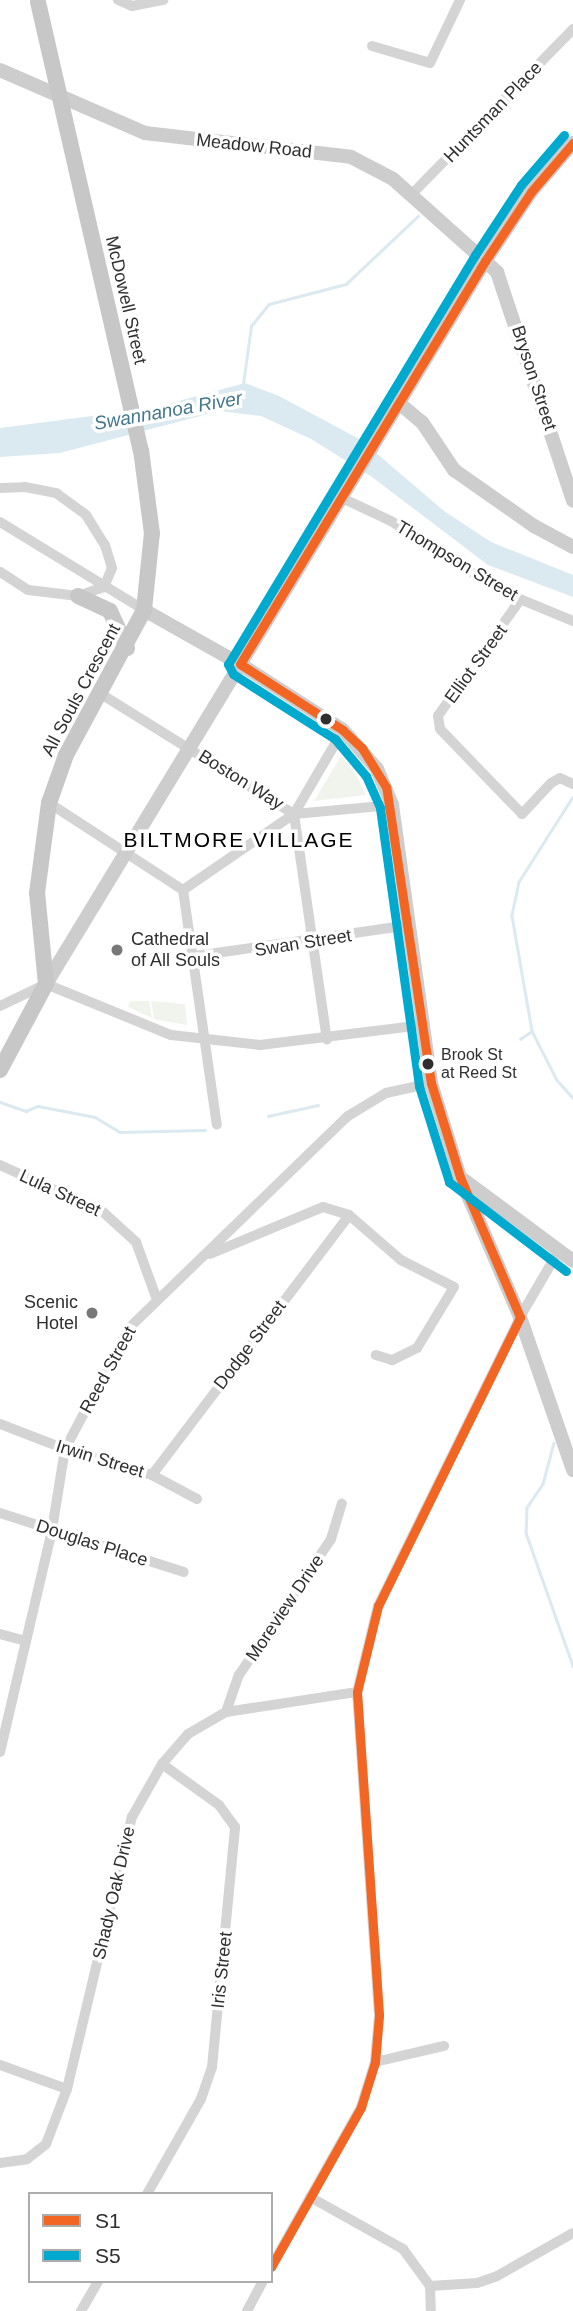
<!DOCTYPE html>
<style>
body{margin:0}
#map{position:relative;width:573px;height:2311px;overflow:hidden;background:#fff;font-family:Helvetica,sans-serif}
div>[style]{position:absolute}
[style*='--x']{left:calc(var(--x)*1px);top:calc(var(--y)*1px);width:calc(var(--w)*1px);rotate:calc(var(--a)*1deg)}
.green>*{inset:0;background:#f1f4ed}
.water>*{inset:0;background:#dbeaf0}
.stream>*{height:2.5px;margin:-1.25px;padding:0 1.25px;transform-origin:1.25px;border-radius:1.25px;background:#dbeaf0}
.street>*{height:10px;margin:-5px;padding:0 5px;transform-origin:5px;border-radius:5px;background:#d4d4d4}
.secondary>*{height:14px;margin:-7px;padding:0 7px;transform-origin:7px;border-radius:7px;background:#cdcdcd}
.primary>*{height:16px;margin:-8px;padding:0 8px;transform-origin:8px;border-radius:8px;background:#c7c7c7}
.primary-bridge>*{height:16px;margin:-8px;padding:0 8px;transform-origin:8px;border-radius:8px;background:#c7c7c7}
.bus-1>*{height:9px;margin:-4.5px;padding:0 4.5px;transform-origin:4.5px;border-radius:4.5px;background:#f26522}
.bus-2>*{height:9px;margin:-4.5px;padding:0 4.5px;transform-origin:4.5px;border-radius:4.5px;background:#00a9ce}
.dots>*{width:19px;height:19px;translate:-50% -50%;box-sizing:border-box;border:4px solid #fff;border-radius:50%}
span{translate:-50% -50%;white-space:nowrap;text-align:center;line-height:1.15;-webkit-text-stroke:7px #fff;paint-order:stroke}
.bus-label{font-size:16px;color:#2f2f2f}
.left{translate:0 -50%;text-align:left}
.street-label{font-size:18px;color:#2f2f2f}
.poi-label{font-size:18px;color:#2f2f2f}
.right{translate:-100% -50%;text-align:right}
.water-label{font-size:19px;color:#43788b;font-style:italic}
.quarter-label{font-size:21px;color:#000;letter-spacing:2px}
.legend{position:absolute;left:28px;top:2192px;width:245px;height:91px;box-sizing:border-box;background:#fff;border:2px solid #acacac;margin:0;padding:9px 12px;list-style:none;font-size:21px;color:#2f2f2f}
.legend li{display:flex;align-items:center;gap:14px;height:35px}
.legend b{width:35px;border:2px solid #acacac}
</style>
<div id="map">
<div class="green">
<div style="clip-path:polygon(341px 756px,356px 774px,366px 795px,314px 801px)"></div>
<div style="clip-path:polygon(130px 1001px,149px 1001px,152px 1018px,128px 1007px)"></div>
<div style="clip-path:polygon(151px 1001px,185px 1004px,187px 1025px,154px 1019px)"></div>
</div>
<div class="water">
<div style="clip-path:polygon(245px 383px,279px 396px,361px 440px,444px 511px,491px 542px,573px 575px,573px 597px,488px 565px,372px 477px,311px 439px,261px 416px,219px 411px,60px 453px,0 457px,0 428px,153px 408px)"></div>
</div>
<div class="stream">
<div style="--x:243;--y:384;--w:59;--a:-82.1"></div>
<div style="--x:251;--y:326;--w:28;--a:-51"></div>
<div style="--x:269;--y:304;--w:80;--a:-14.6"></div>
<div style="--x:346;--y:284;--w:99;--a:-43.4"></div>
<div style="--x:573;--y:797;--w:101;--a:122.4"></div>
<div style="--x:519;--y:882;--w:35;--a:102"></div>
<div style="--x:512;--y:916;--w:117;--a:80.1"></div>
<div style="--x:532;--y:1031;--w:55;--a:63"></div>
<div style="--x:557;--y:1080;--w:24;--a:48"></div>
<div style="--x:520;--y:1039;--w:14;--a:-34"></div>
<div style="--x:0;--y:1102;--w:28;--a:19"></div>
<div style="--x:26;--y:1111;--w:13;--a:-23"></div>
<div style="--x:38;--y:1106;--w:58;--a:10.9"></div>
<div style="--x:95;--y:1117;--w:29;--a:31"></div>
<div style="--x:120;--y:1132;--w:85;--a:-1.3"></div>
<div style="--x:268;--y:1116;--w:51;--a:-12.4"></div>
<div style="--x:554;--y:1443;--w:42;--a:105"></div>
<div style="--x:543;--y:1484;--w:29;--a:124"></div>
<div style="--x:527;--y:1508;--w:25;--a:92"></div>
<div style="--x:526;--y:1533;--w:141;--a:70.5"></div>
</div>
<div class="street">
<div style="--x:118;--y:0;--w:15;--a:23"></div>
<div style="--x:132;--y:6;--w:32;--a:-11"></div>
<div style="--x:372;--y:46;--w:60;--a:16.3"></div>
<div style="--x:430;--y:63;--w:70;--a:-64.5"></div>
<div style="--x:412;--y:194;--w:231;--a:-45.7"></div>
<div style="--x:0;--y:488;--w:25;--a:-2"></div>
<div style="--x:25;--y:487;--w:32;--a:11"></div>
<div style="--x:56;--y:493;--w:37;--a:36"></div>
<div style="--x:86;--y:515;--w:36;--a:58"></div>
<div style="--x:105;--y:545;--w:24;--a:73"></div>
<div style="--x:112;--y:568;--w:21;--a:113"></div>
<div style="--x:104;--y:587;--w:28;--a:161"></div>
<div style="--x:78;--y:596;--w:50;--a:-173.2"></div>
<div style="--x:28;--y:590;--w:33;--a:-147"></div>
<div style="--x:342;--y:498;--w:54;--a:25.1"></div>
<div style="--x:391;--y:521;--w:133;--a:32.4"></div>
<div style="--x:503;--y:592;--w:76;--a:22.5"></div>
<div style="--x:0;--y:522;--w:169;--a:31.4"></div>
<div style="--x:520;--y:600;--w:142;--a:125.3"></div>
<div style="--x:438;--y:716;--w:13;--a:81"></div>
<div style="--x:440;--y:729;--w:118;--a:46"></div>
<div style="--x:522;--y:814;--w:42;--a:-46.9"></div>
<div style="--x:551;--y:783;--w:10;--a:-29"></div>
<div style="--x:560;--y:778;--w:14;--a:25"></div>
<div style="--x:101;--y:694;--w:227;--a:31.9"></div>
<div style="--x:294;--y:814;--w:228;--a:81.7"></div>
<div style="--x:49;--y:803;--w:160;--a:33"></div>
<div style="--x:183;--y:890;--w:237;--a:81.8"></div>
<div style="--x:294;--y:814;--w:98;--a:-5.2"></div>
<div style="--x:183;--y:890;--w:135;--a:-34.4"></div>
<div style="--x:294;--y:814;--w:97;--a:-59.7"></div>
<div style="--x:195;--y:956;--w:217;--a:-8.2"></div>
<div style="--x:0;--y:1006;--w:51;--a:-25.6"></div>
<div style="--x:46;--y:984;--w:135;--a:22.2"></div>
<div style="--x:171;--y:1035;--w:90;--a:6.4"></div>
<div style="--x:260;--y:1045;--w:165;--a:-7"></div>
<div style="--x:0;--y:1165;--w:113;--a:24.5"></div>
<div style="--x:103;--y:1212;--w:45;--a:42.3"></div>
<div style="--x:136;--y:1242;--w:59;--a:70"></div>
<div style="--x:210;--y:1254;--w:122;--a:-22.6"></div>
<div style="--x:323;--y:1207;--w:27;--a:17"></div>
<div style="--x:349;--y:1215;--w:69;--a:40.9"></div>
<div style="--x:401;--y:1260;--w:59;--a:27"></div>
<div style="--x:454;--y:1287;--w:71;--a:121.2"></div>
<div style="--x:417;--y:1348;--w:28;--a:154"></div>
<div style="--x:392;--y:1360;--w:17;--a:-163"></div>
<div style="--x:0;--y:1424;--w:70;--a:21"></div>
<div style="--x:65;--y:1449;--w:91;--a:16.6"></div>
<div style="--x:152;--y:1475;--w:51;--a:28.1"></div>
<div style="--x:152;--y:1475;--w:326;--a:-52.8"></div>
<div style="--x:0;--y:1513;--w:193;--a:17.8"></div>
<div style="--x:0;--y:1634;--w:27;--a:15"></div>
<div style="--x:226;--y:1712;--w:39;--a:-71"></div>
<div style="--x:239;--y:1675;--w:164;--a:-55.9"></div>
<div style="--x:331;--y:1539;--w:37;--a:-73"></div>
<div style="--x:0;--y:1752;--w:228;--a:-76.8"></div>
<div style="--x:52;--y:1530;--w:82;--a:-80.9"></div>
<div style="--x:65;--y:1449;--w:137;--a:-62.1"></div>
<div style="--x:129;--y:1328;--w:305;--a:-44.1"></div>
<div style="--x:348;--y:1116;--w:44;--a:-31.2"></div>
<div style="--x:386;--y:1093;--w:46;--a:-12.5"></div>
<div style="--x:375;--y:2062;--w:71;--a:-13.1"></div>
<div style="--x:0;--y:2065;--w:71;--a:19.7"></div>
<div style="--x:0;--y:2163;--w:27;--a:-8"></div>
<div style="--x:27;--y:2159;--w:24;--a:-38"></div>
<div style="--x:46;--y:2144;--w:59;--a:-69.1"></div>
<div style="--x:67;--y:2089;--w:280;--a:-76.6"></div>
<div style="--x:132;--y:1817;--w:61;--a:-60.5"></div>
<div style="--x:162;--y:1764;--w:40;--a:-49"></div>
<div style="--x:188;--y:1734;--w:44;--a:-30.1"></div>
<div style="--x:226;--y:1712;--w:133;--a:-8.7"></div>
<div style="--x:147;--y:2194;--w:109;--a:-60.4"></div>
<div style="--x:201;--y:2099;--w:34;--a:-71"></div>
<div style="--x:212;--y:2067;--w:241;--a:-84.5"></div>
<div style="--x:235;--y:1827;--w:27;--a:-126"></div>
<div style="--x:219;--y:1805;--w:70;--a:-144.3"></div>
<div style="--x:310;--y:2197;--w:107;--a:29.2"></div>
<div style="--x:403;--y:2249;--w:46;--a:53.9"></div>
<div style="--x:430;--y:2286;--w:25;--a:88"></div>
<div style="--x:271;--y:2267;--w:184;--a:-60.6"></div>
<div style="--x:361;--y:2107;--w:47;--a:-72.7"></div>
<div style="--x:375;--y:2062;--w:47;--a:-85.1"></div>
<div style="--x:379;--y:2015;--w:324;--a:-93.9"></div>
<div style="--x:357;--y:1692;--w:89;--a:-76.3"></div>
<div style="--x:378;--y:1606;--w:322;--a:-63.8"></div>
<div style="--x:520;--y:1317;--w:75;--a:-59.7"></div>
<div style="--x:430;--y:2286;--w:47;--a:-3.7"></div>
<div style="--x:477;--y:2283;--w:21;--a:-19"></div>
<div style="--x:497;--y:2276;--w:87;--a:-29.5"></div>
<div style="--x:81;--y:2311;--w:34;--a:-60"></div>
<div style="--x:247;--y:2311;--w:34;--a:-62"></div>
</div>
<div class="secondary">
<div style="--x:0;--y:70;--w:158;--a:23.5"></div>
<div style="--x:145;--y:133;--w:207;--a:6.6"></div>
<div style="--x:351;--y:157;--w:47;--a:27.6"></div>
<div style="--x:393;--y:179;--w:140;--a:41.8"></div>
<div style="--x:497;--y:272;--w:241;--a:71.6"></div>
<div style="--x:399;--y:403;--w:30;--a:40"></div>
<div style="--x:422;--y:422;--w:58;--a:56.3"></div>
<div style="--x:454;--y:470;--w:98;--a:35"></div>
<div style="--x:534;--y:526;--w:44;--a:28.3"></div>
<div style="--x:144;--y:610;--w:110;--a:29.4"></div>
<div style="--x:240;--y:664;--w:122;--a:32.7"></div>
<div style="--x:343;--y:730;--w:52;--a:48.9"></div>
<div style="--x:377;--y:769;--w:39;--a:67"></div>
<div style="--x:392;--y:805;--w:281;--a:82"></div>
<div style="--x:431;--y:1083;--w:98;--a:72.9"></div>
<div style="--x:460;--y:1177;--w:152;--a:66.8"></div>
<div style="--x:520;--y:1317;--w:162;--a:70.9"></div>
<div style="--x:46;--y:984;--w:846;--a:-58.73"></div>
<div style="--x:485;--y:261;--w:83;--a:-56.3"></div>
<div style="--x:531;--y:192;--w:65;--a:-49.4"></div>
<div style="--x:461;--y:1178;--w:139;--a:36.5"></div>
</div>
<div class="primary">
<div style="--x:78;--y:596;--w:35;--a:25"></div>
<div style="--x:110;--y:611;--w:41;--a:65.3"></div>
<div style="--x:0;--y:1070;--w:98;--a:-61.9"></div>
<div style="--x:46;--y:984;--w:91;--a:-95.6"></div>
<div style="--x:37;--y:893;--w:91;--a:-82.4"></div>
<div style="--x:49;--y:803;--w:51;--a:-70.5"></div>
<div style="--x:66;--y:755;--w:165;--a:-61.7"></div>
<div style="--x:144;--y:610;--w:77;--a:-84.1"></div>
</div>
<div class="primary-bridge">
<div style="--x:38;--y:2;--w:460;--a:77.1"></div>
<div style="--x:141;--y:450;--w:84;--a:82.5"></div>
</div>
<div class="bus-1">
<div style="--x:271;--y:2267;--w:184;--a:-60.6"></div>
<div style="--x:361;--y:2107;--w:47;--a:-72.7"></div>
<div style="--x:375;--y:2062;--w:47;--a:-85.1"></div>
<div style="--x:379;--y:2015;--w:324;--a:-93.9"></div>
<div style="--x:357;--y:1692;--w:89;--a:-76.3"></div>
<div style="--x:378;--y:1606;--w:322;--a:-63.8"></div>
<div style="--x:520;--y:1317;--w:152;--a:-113.2"></div>
<div style="--x:460;--y:1177;--w:98;--a:-107.1"></div>
<div style="--x:431;--y:1083;--w:299;--a:-98.6"></div>
<div style="--x:386;--y:787;--w:46;--a:-121.6"></div>
<div style="--x:362;--y:748;--w:26;--a:-137"></div>
<div style="--x:343;--y:730;--w:122;--a:-147.3"></div>
<div style="--x:240;--y:664;--w:472;--a:-58.7"></div>
<div style="--x:485;--y:261;--w:83;--a:-56.3"></div>
<div style="--x:531;--y:192;--w:65;--a:-49.4"></div>
</div>
<div class="bus-2">
<div style="--x:564;--y:135;--w:66;--a:130.7"></div>
<div style="--x:521;--y:185;--w:84;--a:123.3"></div>
<div style="--x:475;--y:255;--w:478;--a:121.1"></div>
<div style="--x:228;--y:664;--w:11;--a:63"></div>
<div style="--x:233;--y:674;--w:121;--a:32.5"></div>
<div style="--x:335;--y:739;--w:48;--a:50"></div>
<div style="--x:366;--y:776;--w:35;--a:66"></div>
<div style="--x:380;--y:808;--w:281;--a:82"></div>
<div style="--x:419;--y:1086;--w:101;--a:72.6"></div>
<div style="--x:449;--y:1182;--w:147;--a:37.3"></div>
</div>
<div class="dots">
<div style="left:326px;top:719px;background:#2f2f2f"></div>
<div style="left:117px;top:950px;background:#787878"></div>
<div style="left:428px;top:1064px;background:#2f2f2f"></div>
<div style="left:92px;top:1313px;background:#787878"></div>
</div>
<div class="bus-label">
<span class="left" style="left:441px;top:1064px">Brook St<br>at Reed St</span>
</div>
<div class="street-label">
<span style="left:493px;top:112px;rotate:-46deg">Huntsman Place</span>
<span style="left:254px;top:146px;rotate:6deg">Meadow Road</span>
<span style="left:126px;top:300px;rotate:77deg">McDowell Street</span>
<span style="left:534px;top:378px;rotate:72deg">Bryson Street</span>
<span style="left:457px;top:561px;rotate:31deg">Thompson Street</span>
<span style="left:476px;top:664px;rotate:-54deg">Elliot Street</span>
<span style="left:81px;top:690px;rotate:-62deg">All Souls Crescent</span>
<span style="left:241px;top:780px;rotate:32deg">Boston Way</span>
<span style="left:303px;top:943px;rotate:-9deg">Swan Street</span>
<span style="left:60px;top:1193px;rotate:25deg">Lula Street</span>
<span style="left:250px;top:1345px;rotate:-53deg">Dodge Street</span>
<span style="left:108px;top:1370px;rotate:-61deg">Reed Street</span>
<span style="left:100px;top:1459px;rotate:17deg">Irwin Street</span>
<span style="left:92px;top:1543px;rotate:18deg">Douglas Place</span>
<span style="left:285px;top:1608px;rotate:-56deg">Moreview Drive</span>
<span style="left:114px;top:1893px;rotate:-77deg">Shady Oak Drive</span>
<span style="left:222px;top:1970px;rotate:-84deg">Iris Street</span>
</div>
<div class="poi-label">
<span class="left" style="left:131px;top:950px">Cathedral<br>of All Souls</span>
<span class="right" style="left:78px;top:1313px">Scenic<br>Hotel</span>
</div>
<div class="water-label">
<span style="left:168px;top:411px;rotate:-10deg">Swannanoa River</span>
</div>
<div class="quarter-label">
<span style="left:239px;top:840px">BILTMORE VILLAGE</span>
</div>
<ul class="legend">
<li><b style="height:9px;background:#f26522"></b>S1</li>
<li><b style="height:9px;background:#00a9ce"></b>S5</li>
</ul>
</div>
